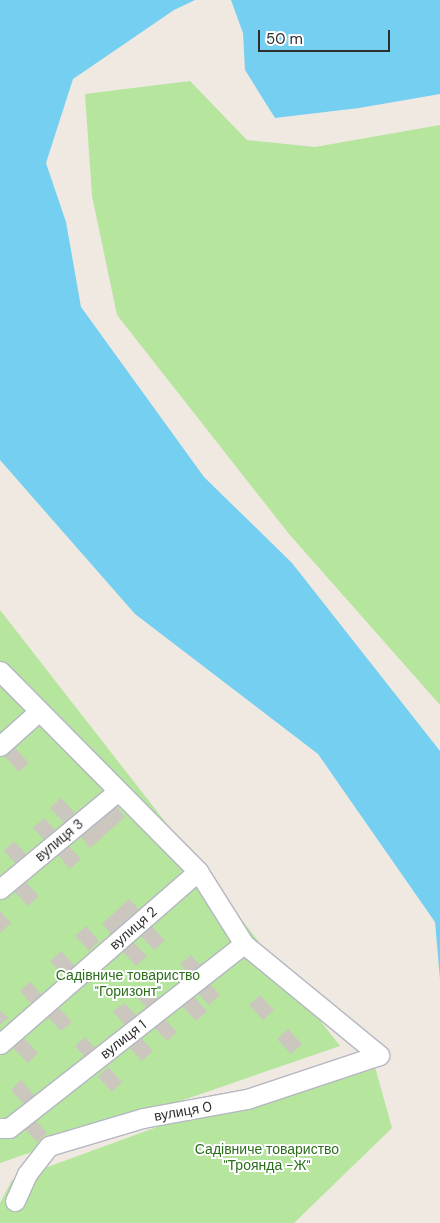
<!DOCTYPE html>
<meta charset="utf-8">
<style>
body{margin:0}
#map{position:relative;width:440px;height:1223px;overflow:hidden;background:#efe9e1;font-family:"DM Sans",sans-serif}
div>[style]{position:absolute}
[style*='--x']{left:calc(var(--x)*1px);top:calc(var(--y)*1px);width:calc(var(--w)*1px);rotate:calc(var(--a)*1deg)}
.green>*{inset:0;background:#b6e59e}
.water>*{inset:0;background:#75cff0}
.building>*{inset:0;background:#cbc7bf}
.roads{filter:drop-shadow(1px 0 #b4b7c1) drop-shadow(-1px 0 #b4b7c1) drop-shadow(0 1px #b4b7c1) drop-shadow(0 -1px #b4b7c1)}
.street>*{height:19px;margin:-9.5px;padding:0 9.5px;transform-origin:9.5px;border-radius:9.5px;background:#fff}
span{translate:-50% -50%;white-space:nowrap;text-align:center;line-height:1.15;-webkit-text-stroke:4px #fff;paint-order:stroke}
.street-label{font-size:14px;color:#2e2e2e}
.park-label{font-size:14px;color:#2c6e1b}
.scale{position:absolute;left:258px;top:30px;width:132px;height:22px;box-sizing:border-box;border:2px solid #2e2e2e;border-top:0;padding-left:6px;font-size:15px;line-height:18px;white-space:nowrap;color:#2e2e2e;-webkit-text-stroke:4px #fff;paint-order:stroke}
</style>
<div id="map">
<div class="green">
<div style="clip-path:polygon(190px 81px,247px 140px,315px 147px,440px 125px,440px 705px,289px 534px,117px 315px,92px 196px,85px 94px)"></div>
<div style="clip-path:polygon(0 610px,340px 1046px,0 1163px)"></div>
<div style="clip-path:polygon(370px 1049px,392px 1128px,294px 1223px,0 1223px,0 1203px,12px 1180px)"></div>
</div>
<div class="water">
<div style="clip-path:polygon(0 0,195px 0,174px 10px,73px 79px,46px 163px,66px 222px,81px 307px,204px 477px,292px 563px,440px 751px,440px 979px,435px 922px,318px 754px,135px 614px,0 460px)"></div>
<div style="clip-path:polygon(231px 0,440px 0,440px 94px,359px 108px,275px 118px,245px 70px,243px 33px)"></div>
</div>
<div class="building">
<div style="clip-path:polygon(15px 748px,29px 763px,19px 772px,5px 757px)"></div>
<div style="clip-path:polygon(61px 798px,75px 813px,64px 823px,50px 808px)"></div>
<div style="clip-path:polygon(112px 801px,125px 817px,90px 848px,77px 832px)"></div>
<div style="clip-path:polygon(44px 818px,58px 833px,47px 843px,33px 828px)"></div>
<div style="clip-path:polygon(14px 841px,28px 856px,18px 866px,4px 851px)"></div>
<div style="clip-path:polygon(67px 844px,81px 859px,70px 869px,56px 853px)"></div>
<div style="clip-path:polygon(25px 881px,39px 896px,28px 906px,14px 891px)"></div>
<div style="clip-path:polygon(129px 899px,143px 913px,116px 939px,102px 924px)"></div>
<div style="clip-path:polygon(0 911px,11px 923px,0 933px)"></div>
<div style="clip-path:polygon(151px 925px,165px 941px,154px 950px,140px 935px)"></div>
<div style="clip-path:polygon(86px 926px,99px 941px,89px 951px,75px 936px)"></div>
<div style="clip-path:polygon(132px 941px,147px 956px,136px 966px,122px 951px)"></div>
<div style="clip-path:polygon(61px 951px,75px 966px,64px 976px,50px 961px)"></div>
<div style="clip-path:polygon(191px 955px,205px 970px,194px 980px,180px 964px)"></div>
<div style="clip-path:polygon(206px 980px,220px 995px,209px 1005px,195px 990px)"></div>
<div style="clip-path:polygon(30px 982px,44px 997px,34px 1007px,20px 991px)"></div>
<div style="clip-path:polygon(148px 987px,162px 1002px,151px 1012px,137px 997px)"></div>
<div style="clip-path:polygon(260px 995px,274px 1010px,263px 1020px,249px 1005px)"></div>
<div style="clip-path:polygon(193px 996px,207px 1011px,196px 1021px,182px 1006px)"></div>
<div style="clip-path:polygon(124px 1003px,138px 1017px,127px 1027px,113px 1012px)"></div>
<div style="clip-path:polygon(58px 1007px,72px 1022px,61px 1031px,47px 1016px)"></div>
<div style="clip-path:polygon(0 1010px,8px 1018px,0 1025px)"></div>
<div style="clip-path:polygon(163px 1017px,177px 1032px,167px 1041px,153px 1026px)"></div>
<div style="clip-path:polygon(288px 1029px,302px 1044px,291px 1054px,277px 1039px)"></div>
<div style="clip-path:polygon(139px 1036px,153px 1051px,142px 1061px,128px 1046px)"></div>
<div style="clip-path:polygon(85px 1037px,99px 1052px,89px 1062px,75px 1046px)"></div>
<div style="clip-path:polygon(24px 1038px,38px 1053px,28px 1063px,13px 1048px)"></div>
<div style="clip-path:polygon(108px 1067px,122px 1082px,112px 1092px,98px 1077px)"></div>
<div style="clip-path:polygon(21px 1080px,35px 1096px,25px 1105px,11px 1090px)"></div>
<div style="clip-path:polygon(33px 1118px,47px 1133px,37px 1142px,23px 1127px)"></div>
</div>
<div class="roads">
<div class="street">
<div style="--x:0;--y:671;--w:281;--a:45.3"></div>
<div style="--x:198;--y:871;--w:86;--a:57.8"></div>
<div style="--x:244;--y:944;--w:175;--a:39.4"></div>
<div style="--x:0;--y:746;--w:51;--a:-41.8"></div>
<div style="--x:0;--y:889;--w:153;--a:-39.7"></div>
<div style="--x:0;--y:1044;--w:263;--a:-41.1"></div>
<div style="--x:0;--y:1128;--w:9;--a:0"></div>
<div style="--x:9;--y:1128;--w:298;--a:-38.1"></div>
<div style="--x:15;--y:1201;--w:30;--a:-66"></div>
<div style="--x:27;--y:1174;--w:36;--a:-52"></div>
<div style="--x:49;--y:1146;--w:98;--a:-16.6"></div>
<div style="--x:143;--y:1118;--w:106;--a:-10.4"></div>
<div style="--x:247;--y:1099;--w:139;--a:-18.4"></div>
</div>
</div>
<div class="street-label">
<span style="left:59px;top:840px;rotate:-40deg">вулиця 3</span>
<span style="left:133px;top:928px;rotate:-41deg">вулиця 2</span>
<span style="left:123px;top:1039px;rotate:-38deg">вулиця 1</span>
<span style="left:183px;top:1111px;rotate:-10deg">вулиця 0</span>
</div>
<div class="park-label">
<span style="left:128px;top:983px">Садівниче товариство<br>"Горизонт"</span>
<span style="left:267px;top:1157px">Садівниче товариство<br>"Троянда -Ж"</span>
</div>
<div class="scale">50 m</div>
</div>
